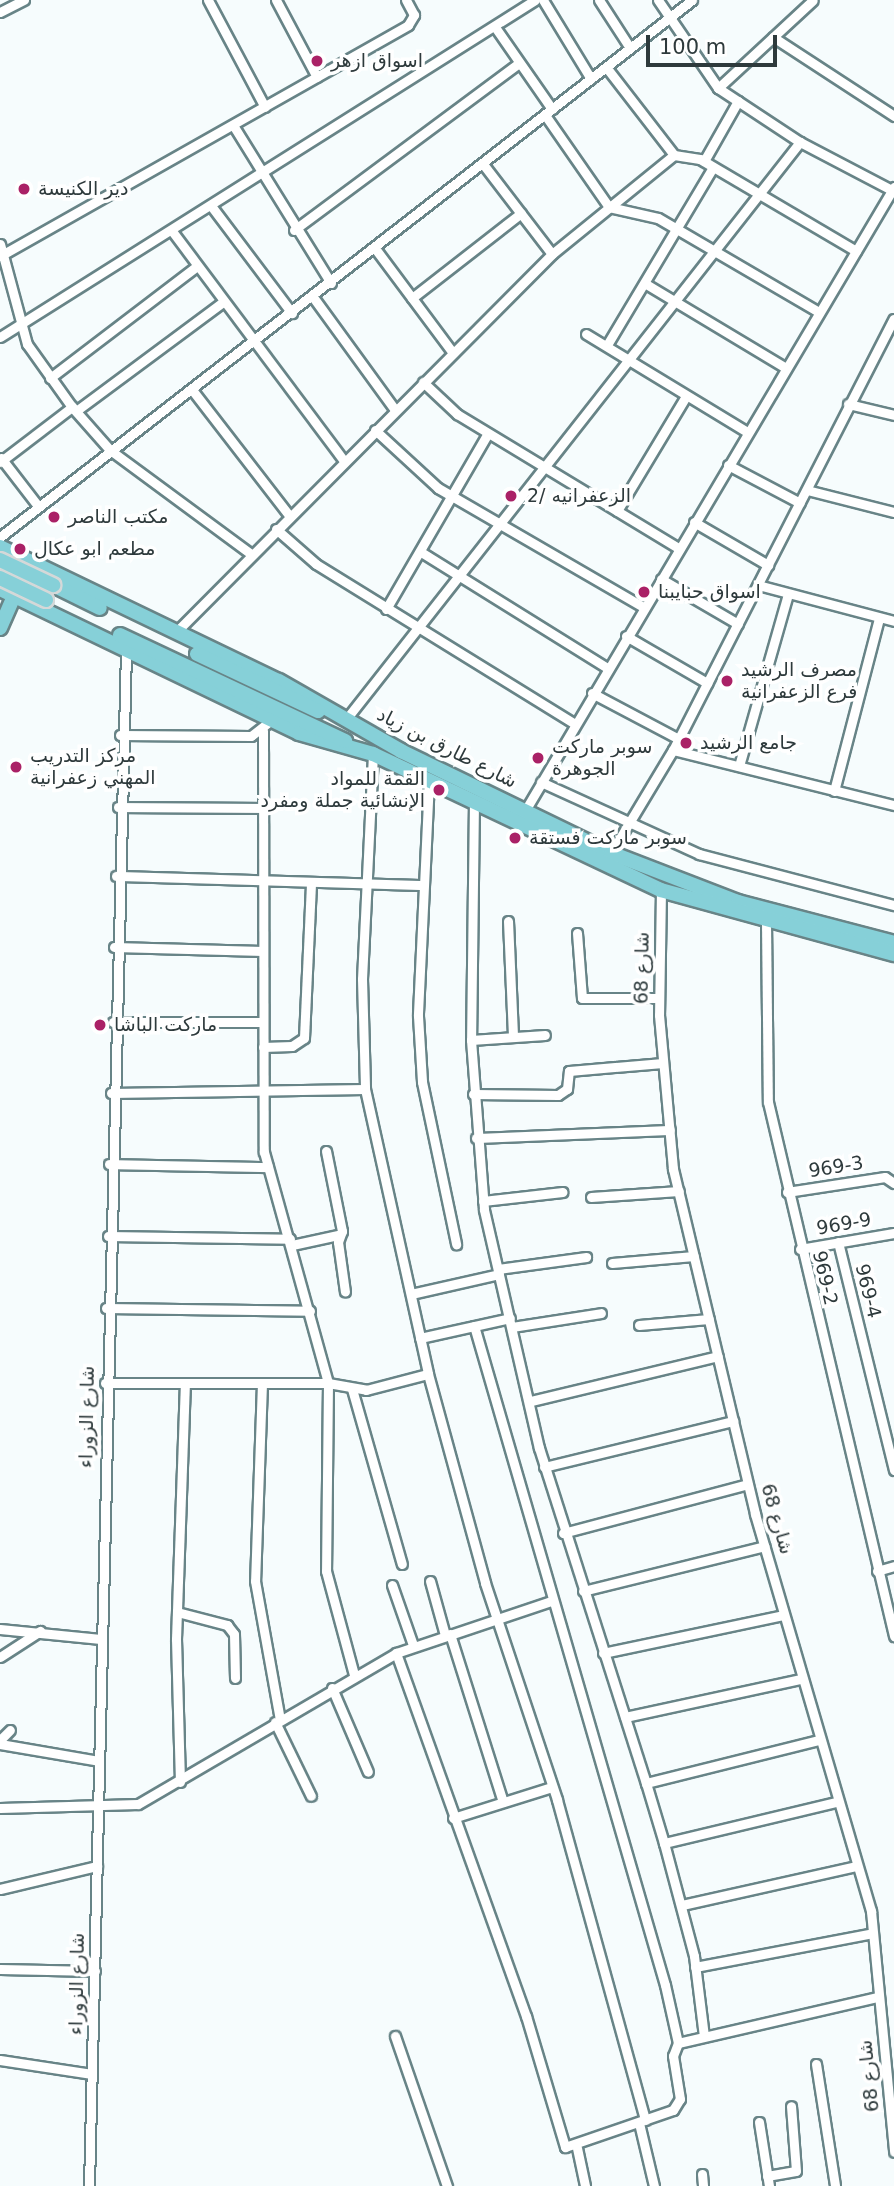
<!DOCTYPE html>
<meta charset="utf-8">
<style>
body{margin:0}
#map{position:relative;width:894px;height:2186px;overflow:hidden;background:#f6fcfd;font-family:"DejaVu Sans","Noto Naskh Arabic",sans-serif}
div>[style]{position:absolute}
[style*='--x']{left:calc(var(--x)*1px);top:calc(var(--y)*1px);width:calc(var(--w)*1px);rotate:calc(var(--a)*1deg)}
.roads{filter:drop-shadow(2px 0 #688487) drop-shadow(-2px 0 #688487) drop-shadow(0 2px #688487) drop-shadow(0 -2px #688487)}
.street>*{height:9px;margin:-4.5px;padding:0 4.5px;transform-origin:4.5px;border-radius:4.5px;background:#fff}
.primary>*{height:14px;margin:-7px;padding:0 7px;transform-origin:7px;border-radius:7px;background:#86d0d8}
.bridges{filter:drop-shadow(2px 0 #d5d8d8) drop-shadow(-2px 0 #d5d8d8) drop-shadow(0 2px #d5d8d8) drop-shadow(0 -2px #d5d8d8)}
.primary-bridge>*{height:14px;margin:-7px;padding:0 7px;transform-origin:7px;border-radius:7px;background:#86d0d8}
.dots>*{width:19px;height:19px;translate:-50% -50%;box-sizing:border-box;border:4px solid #fff;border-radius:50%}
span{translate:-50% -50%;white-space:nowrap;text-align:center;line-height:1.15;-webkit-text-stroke:7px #fff;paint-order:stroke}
.poi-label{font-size:19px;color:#2e3a3c}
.left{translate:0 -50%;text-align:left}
.right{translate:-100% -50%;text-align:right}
.street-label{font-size:19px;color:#2e3a3c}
.scale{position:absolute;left:646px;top:35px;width:131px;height:32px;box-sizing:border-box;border:4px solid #2e3a3c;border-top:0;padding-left:9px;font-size:21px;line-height:24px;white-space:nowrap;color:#2e3a3c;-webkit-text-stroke:5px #fff;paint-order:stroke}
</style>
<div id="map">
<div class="roads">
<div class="street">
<div style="--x:208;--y:0;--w:121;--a:62"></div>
<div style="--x:276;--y:0;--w:87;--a:62"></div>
<div style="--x:543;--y:0;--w:92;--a:58.7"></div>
<div style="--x:599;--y:0;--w:57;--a:57.1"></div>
<div style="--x:658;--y:0;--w:107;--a:55.7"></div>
<div style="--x:718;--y:88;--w:98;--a:33.4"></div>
<div style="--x:800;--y:142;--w:104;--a:27.6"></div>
<div style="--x:0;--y:12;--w:27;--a:-27"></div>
<div style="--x:495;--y:27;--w:100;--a:55.2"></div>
<div style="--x:773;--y:37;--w:145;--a:33.1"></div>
<div style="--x:606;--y:67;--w:111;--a:52.3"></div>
<div style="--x:718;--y:88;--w:129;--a:-42.8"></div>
<div style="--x:545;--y:115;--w:112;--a:55.2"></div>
<div style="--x:609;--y:207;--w:50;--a:12.7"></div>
<div style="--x:658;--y:218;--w:186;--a:30.3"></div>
<div style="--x:233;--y:125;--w:186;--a:58.2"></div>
<div style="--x:704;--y:161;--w:69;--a:-60.5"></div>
<div style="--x:483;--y:164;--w:113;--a:52.5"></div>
<div style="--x:212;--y:207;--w:133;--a:53"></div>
<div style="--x:294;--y:230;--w:280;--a:-36.6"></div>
<div style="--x:172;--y:231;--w:287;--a:53.2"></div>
<div style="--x:0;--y:244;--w:104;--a:74.9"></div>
<div style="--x:27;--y:344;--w:77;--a:54.5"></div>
<div style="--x:72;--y:407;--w:57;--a:48.5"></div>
<div style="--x:110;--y:450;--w:175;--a:36.4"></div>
<div style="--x:374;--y:247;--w:132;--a:53.3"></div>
<div style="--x:0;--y:256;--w:469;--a:-29.5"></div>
<div style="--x:408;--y:25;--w:12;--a:-59"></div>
<div style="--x:414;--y:15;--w:17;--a:-118"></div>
<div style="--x:646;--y:284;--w:163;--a:31"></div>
<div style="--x:313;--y:297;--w:140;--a:54"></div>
<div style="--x:412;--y:298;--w:138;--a:-37.9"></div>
<div style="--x:586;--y:334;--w:188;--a:31.3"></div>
<div style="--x:0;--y:337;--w:632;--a:-32.21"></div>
<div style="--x:607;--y:345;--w:207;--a:-59.2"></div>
<div style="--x:50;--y:378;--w:185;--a:-37.3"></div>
<div style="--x:423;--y:382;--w:47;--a:43.3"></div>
<div style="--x:457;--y:414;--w:258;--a:31.2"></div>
<div style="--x:193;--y:391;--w:157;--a:52.3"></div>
<div style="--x:848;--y:404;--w:47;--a:13.4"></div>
<div style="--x:76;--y:411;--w:184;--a:-36.6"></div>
<div style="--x:375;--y:430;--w:86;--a:42.6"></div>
<div style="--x:438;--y:488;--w:237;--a:30.1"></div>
<div style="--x:1;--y:458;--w:61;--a:52.4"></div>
<div style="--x:0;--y:462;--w:91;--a:-37.4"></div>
<div style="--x:728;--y:465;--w:81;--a:27.8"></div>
<div style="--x:807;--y:490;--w:90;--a:14.2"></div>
<div style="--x:617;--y:511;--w:134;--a:-59"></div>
<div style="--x:694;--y:522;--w:86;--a:30.2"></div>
<div style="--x:276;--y:529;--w:53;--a:41.2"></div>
<div style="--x:316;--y:564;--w:304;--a:31.7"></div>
<div style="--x:0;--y:537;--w:876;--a:-37.81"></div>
<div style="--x:421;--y:552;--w:219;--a:31.9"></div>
<div style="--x:661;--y:579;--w:89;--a:30.3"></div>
<div style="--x:758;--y:585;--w:141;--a:14.8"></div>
<div style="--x:386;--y:609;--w:203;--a:-59.9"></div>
<div style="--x:175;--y:633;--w:535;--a:-45.15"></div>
<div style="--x:552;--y:254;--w:157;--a:-39.1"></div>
<div style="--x:674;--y:155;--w:26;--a:9"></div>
<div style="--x:700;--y:159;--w:181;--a:30.5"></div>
<div style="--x:626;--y:636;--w:94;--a:30.1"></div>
<div style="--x:592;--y:693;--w:98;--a:27.9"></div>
<div style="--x:347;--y:718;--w:733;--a:-51.82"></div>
<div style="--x:263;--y:731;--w:421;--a:89.9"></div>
<div style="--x:264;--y:1152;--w:240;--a:74.5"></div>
<div style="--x:328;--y:1383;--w:188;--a:90.6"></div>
<div style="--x:326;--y:1571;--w:108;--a:74.9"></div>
<div style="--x:120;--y:735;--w:131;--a:0.4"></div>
<div style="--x:251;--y:736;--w:28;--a:-38"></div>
<div style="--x:673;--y:750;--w:228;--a:14"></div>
<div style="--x:373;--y:754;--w:225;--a:92.8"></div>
<div style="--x:362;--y:979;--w:110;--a:88.4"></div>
<div style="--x:365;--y:1089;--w:292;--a:77.5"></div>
<div style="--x:428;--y:1374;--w:217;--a:74.7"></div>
<div style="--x:485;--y:1583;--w:229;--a:71.6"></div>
<div style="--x:557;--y:1800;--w:332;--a:74.6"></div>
<div style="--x:739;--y:766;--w:179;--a:-74.1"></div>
<div style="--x:429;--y:780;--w:236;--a:92.7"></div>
<div style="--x:418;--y:1016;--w:66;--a:86.5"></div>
<div style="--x:422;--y:1082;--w:166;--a:78.1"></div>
<div style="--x:541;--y:782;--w:174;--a:24.5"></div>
<div style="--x:699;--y:854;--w:202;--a:14.7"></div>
<div style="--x:834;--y:791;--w:179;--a:-75.4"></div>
<div style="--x:474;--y:801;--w:239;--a:90.7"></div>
<div style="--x:471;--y:1040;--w:170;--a:85.6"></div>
<div style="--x:484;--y:1210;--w:244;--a:77"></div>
<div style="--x:539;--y:1448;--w:352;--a:72.3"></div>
<div style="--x:646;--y:1783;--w:177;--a:-14"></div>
<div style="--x:118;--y:807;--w:144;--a:0.4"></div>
<div style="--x:526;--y:809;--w:723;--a:-59.39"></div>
<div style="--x:611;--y:853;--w:120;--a:-59"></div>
<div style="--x:673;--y:750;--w:484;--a:-62.9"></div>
<div style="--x:116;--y:876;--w:307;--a:1.7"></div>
<div style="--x:661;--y:890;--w:125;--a:90.9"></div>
<div style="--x:659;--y:1015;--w:155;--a:84.8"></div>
<div style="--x:673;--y:1169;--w:355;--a:76.6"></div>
<div style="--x:755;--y:1514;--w:414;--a:73.7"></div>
<div style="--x:871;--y:1911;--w:242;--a:84.5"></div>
<div style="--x:508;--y:921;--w:116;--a:87.5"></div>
<div style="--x:766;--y:922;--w:180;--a:89.4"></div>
<div style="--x:768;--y:1102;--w:549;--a:76.72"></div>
<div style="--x:577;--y:933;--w:65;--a:85.6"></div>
<div style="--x:582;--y:998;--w:77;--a:0"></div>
<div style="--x:114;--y:947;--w:149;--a:1.5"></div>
<div style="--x:113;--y:1022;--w:150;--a:0"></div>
<div style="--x:471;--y:1040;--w:74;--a:-3.9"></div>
<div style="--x:263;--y:1047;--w:29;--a:-2"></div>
<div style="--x:292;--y:1046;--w:14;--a:-34"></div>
<div style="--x:304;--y:1038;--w:156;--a:-87.4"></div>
<div style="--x:111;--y:1093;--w:254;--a:-0.9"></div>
<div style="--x:473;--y:1094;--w:85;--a:0.7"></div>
<div style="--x:558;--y:1095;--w:11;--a:-34"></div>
<div style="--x:567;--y:1089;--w:18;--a:-84"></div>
<div style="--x:569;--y:1071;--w:94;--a:-4.9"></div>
<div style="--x:476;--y:1138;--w:194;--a:-2.4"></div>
<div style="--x:326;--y:1151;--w:82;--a:78.7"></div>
<div style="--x:342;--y:1231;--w:12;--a:110"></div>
<div style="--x:338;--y:1242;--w:50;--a:82"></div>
<div style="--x:109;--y:1164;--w:159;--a:1.1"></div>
<div style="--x:787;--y:1192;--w:99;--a:-8.7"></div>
<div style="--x:885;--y:1177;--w:11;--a:34"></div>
<div style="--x:591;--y:1197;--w:88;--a:-3.9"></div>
<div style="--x:483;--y:1201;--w:80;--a:-6.5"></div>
<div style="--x:108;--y:1236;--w:182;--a:0.9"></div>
<div style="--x:838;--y:1242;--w:235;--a:76.2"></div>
<div style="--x:292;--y:1245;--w:47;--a:-12.3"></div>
<div style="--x:800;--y:1249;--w:95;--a:-9.7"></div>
<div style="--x:612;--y:1263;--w:82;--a:-4.9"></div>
<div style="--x:498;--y:1269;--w:89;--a:-7.8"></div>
<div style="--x:411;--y:1294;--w:90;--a:-12.8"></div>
<div style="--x:106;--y:1308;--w:204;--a:0.8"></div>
<div style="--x:639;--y:1325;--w:70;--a:-4.9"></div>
<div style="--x:512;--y:1327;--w:90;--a:-8.9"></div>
<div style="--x:420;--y:1338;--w:92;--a:-12.5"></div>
<div style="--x:105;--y:1383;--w:223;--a:0"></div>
<div style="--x:328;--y:1383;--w:39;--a:10"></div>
<div style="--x:366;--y:1390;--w:64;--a:-14.5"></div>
<div style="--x:262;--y:1383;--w:198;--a:92"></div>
<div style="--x:255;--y:1581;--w:141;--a:79.8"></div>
<div style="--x:352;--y:1389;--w:182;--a:74.1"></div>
<div style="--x:531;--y:1401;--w:192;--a:-13.5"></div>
<div style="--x:544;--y:1467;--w:195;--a:-13.7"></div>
<div style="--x:563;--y:1533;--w:191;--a:-14.8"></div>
<div style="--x:877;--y:1571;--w:18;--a:-16"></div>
<div style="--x:430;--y:1581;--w:56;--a:74.5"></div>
<div style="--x:392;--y:1585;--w:64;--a:70.7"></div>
<div style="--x:583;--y:1591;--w:187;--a:-13.9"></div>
<div style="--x:181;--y:1613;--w:48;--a:14.6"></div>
<div style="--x:227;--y:1625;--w:11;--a:52"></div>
<div style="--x:234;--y:1634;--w:44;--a:88.7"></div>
<div style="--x:0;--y:1629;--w:101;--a:5.7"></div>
<div style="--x:450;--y:1634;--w:176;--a:72.5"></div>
<div style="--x:396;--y:1653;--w:386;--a:70.3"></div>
<div style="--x:526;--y:2016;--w:137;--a:73.4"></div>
<div style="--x:565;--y:2147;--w:114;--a:-18.9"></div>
<div style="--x:673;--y:2110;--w:13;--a:-58"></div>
<div style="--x:680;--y:2099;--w:44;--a:-99.2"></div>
<div style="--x:673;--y:2056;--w:14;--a:-69"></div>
<div style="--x:678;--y:2043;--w:59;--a:-102.6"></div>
<div style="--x:665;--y:1985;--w:686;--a:-106.16"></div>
<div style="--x:603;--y:1653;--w:185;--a:-11.9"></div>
<div style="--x:0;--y:1657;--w:48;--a:-33"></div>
<div style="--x:332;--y:1688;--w:91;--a:66.8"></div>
<div style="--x:625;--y:1717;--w:180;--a:-12.2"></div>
<div style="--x:275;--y:1722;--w:82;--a:64.1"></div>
<div style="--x:0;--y:1740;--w:14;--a:-45"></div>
<div style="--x:0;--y:1744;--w:100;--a:9.7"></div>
<div style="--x:180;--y:1782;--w:143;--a:-91.6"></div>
<div style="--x:176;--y:1639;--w:256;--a:-88"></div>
<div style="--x:646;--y:1783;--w:63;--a:73.3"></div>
<div style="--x:664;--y:1843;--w:177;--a:-13.4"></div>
<div style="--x:0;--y:1808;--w:138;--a:-1.7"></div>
<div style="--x:138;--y:1804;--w:299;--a:-30.3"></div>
<div style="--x:396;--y:1653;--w:163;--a:-18.5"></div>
<div style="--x:453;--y:1818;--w:104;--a:-17.4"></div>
<div style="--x:664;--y:1843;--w:117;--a:75.1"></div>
<div style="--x:694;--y:1956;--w:81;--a:82.9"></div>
<div style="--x:0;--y:1889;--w:100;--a:-13.3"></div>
<div style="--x:682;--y:1905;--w:178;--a:-12.6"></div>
<div style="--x:695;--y:1967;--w:181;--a:-10.8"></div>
<div style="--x:0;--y:1969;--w:95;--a:1.2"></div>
<div style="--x:395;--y:2036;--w:159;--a:70.9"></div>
<div style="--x:678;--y:2043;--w:205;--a:-13"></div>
<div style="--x:0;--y:2060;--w:93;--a:8.7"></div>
<div style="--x:816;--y:2064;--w:123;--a:81.1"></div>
<div style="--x:759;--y:2122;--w:65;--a:81.1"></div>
<div style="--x:639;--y:2123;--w:65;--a:76.6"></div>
<div style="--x:577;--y:2148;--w:39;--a:78"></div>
<div style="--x:702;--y:2174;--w:12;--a:85"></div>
<div style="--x:767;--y:2176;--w:29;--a:-10"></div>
<div style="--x:796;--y:2171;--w:65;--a:-94.4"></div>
<div style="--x:89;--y:2186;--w:1538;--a:-88.62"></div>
</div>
<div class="primary">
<div style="--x:0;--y:547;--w:310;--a:25.7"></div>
<div style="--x:279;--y:681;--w:141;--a:29.8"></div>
<div style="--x:401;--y:751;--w:233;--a:25.9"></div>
<div style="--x:611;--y:853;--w:136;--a:21.1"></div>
<div style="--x:738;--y:902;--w:161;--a:14.7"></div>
<div style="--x:53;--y:585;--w:52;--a:26.1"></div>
<div style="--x:0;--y:589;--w:332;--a:25.7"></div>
<div style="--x:299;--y:733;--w:77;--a:15.8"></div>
<div style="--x:373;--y:754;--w:318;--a:25.3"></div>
<div style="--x:661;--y:890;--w:242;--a:15.4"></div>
<div style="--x:0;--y:628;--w:72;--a:-66.3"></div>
<div style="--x:120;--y:635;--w:249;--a:25.2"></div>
<div style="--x:197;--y:654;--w:134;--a:25.2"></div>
</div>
</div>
<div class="bridges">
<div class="primary-bridge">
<div style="--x:0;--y:560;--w:59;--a:25.3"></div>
<div style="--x:0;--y:578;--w:51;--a:25.6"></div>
</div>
</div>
<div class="dots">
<div style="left:317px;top:61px;background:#aa2166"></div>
<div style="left:24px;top:189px;background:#aa2166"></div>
<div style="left:511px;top:496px;background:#aa2166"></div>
<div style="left:54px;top:517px;background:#aa2166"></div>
<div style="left:20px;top:549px;background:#aa2166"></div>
<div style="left:644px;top:592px;background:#aa2166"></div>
<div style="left:727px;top:681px;background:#aa2166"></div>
<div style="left:686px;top:743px;background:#aa2166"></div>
<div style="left:538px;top:758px;background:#aa2166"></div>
<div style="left:16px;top:767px;background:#aa2166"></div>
<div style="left:439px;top:790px;background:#aa2166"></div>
<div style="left:515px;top:838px;background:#aa2166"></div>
<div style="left:100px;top:1025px;background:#aa2166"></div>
</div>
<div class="poi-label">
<span class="left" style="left:331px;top:61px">اسواق ازهر</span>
<span class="left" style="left:38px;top:189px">دير الكنيسة</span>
<span class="left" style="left:527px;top:496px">الزعفرانيه /2</span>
<span class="left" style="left:68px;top:517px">مكتب الناصر</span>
<span class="left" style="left:34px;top:549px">مطعم ابو عكال</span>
<span class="left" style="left:658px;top:592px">اسواق حبايبنا</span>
<span class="left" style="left:741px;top:681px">مصرف الرشيد<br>فرع الزعفرانية</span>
<span class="left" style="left:700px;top:743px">جامع الرشيد</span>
<span class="left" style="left:552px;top:758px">سوبر ماركت<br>الجوهرة</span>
<span class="left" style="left:30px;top:767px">مركز التدريب<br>المهني زعفرانية</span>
<span class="right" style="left:425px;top:790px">القمة للمواد<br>الإنشائية جملة ومفرد</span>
<span class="left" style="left:529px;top:838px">سوبر ماركت فستقة</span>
<span class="left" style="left:114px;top:1025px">ماركت الباشا</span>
</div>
<div class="street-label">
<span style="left:447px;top:748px;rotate:27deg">شارع طارق بن زياد</span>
<span style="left:642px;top:968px;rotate:-89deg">شارع 68</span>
<span style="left:836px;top:1167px;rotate:-9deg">969-3</span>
<span style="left:844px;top:1224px;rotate:-10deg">969-9</span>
<span style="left:825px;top:1278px;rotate:77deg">969-2</span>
<span style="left:868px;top:1291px;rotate:76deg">969-4</span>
<span style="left:87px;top:1417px;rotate:-89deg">شارع الزوراء</span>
<span style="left:777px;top:1519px;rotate:74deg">شارع 68</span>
<span style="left:77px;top:1984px;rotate:-89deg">شارع الزوراء</span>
<span style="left:869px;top:2076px;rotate:-96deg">شارع 68</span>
</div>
<div class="scale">100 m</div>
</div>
